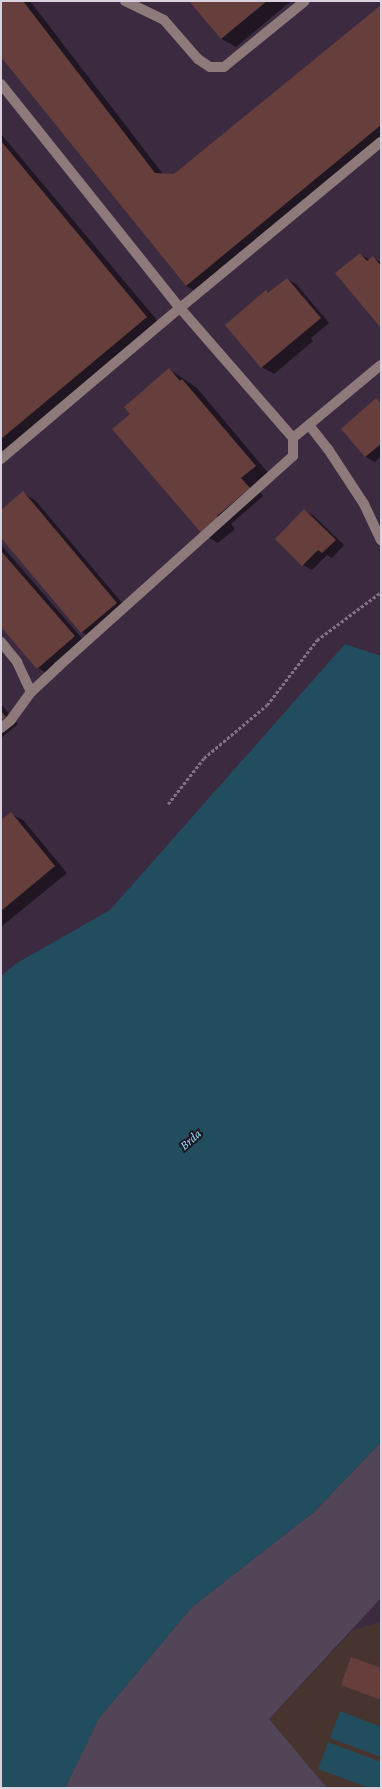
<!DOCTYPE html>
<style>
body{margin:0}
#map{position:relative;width:382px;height:1789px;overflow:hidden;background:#3b2a40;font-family:"Crimson Pro",serif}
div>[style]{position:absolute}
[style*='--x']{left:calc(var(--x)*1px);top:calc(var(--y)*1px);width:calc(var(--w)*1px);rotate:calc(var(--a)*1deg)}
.commercial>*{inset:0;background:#48342f}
.green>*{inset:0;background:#534558}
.water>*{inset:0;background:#214d5e}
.shadow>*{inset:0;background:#0007}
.building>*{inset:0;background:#663f3d}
.path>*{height:2.5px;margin-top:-1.25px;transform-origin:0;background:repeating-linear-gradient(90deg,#827386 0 3px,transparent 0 5px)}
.minor>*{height:10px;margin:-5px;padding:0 5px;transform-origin:5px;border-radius:5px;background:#8e7a7a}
span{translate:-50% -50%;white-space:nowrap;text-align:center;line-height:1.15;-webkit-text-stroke:4px #1e1620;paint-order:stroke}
.water-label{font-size:13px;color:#94defd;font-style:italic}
.frame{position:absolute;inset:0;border:2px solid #dbd0de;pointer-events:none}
</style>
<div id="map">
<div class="commercial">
<div style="clip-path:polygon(381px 1622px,381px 1788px,327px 1788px,269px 1719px,353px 1630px)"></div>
</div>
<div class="green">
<div style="clip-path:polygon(381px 1442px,381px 1598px,269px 1719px,327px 1788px,65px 1788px,99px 1718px,192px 1607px,315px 1511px)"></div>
</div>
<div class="water">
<div style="clip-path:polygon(345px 644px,381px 656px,381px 1442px,315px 1511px,192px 1607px,99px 1718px,65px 1788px,1px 1788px,1px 976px,17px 963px,110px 910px)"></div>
<div style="clip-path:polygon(340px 1711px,381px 1727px,381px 1757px,330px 1738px)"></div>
<div style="clip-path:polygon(328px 1742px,381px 1762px,380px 1788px,370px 1788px,318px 1769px)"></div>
</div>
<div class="shadow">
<div style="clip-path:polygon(1px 1px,30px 1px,163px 174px,174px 175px,381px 6px,381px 145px,201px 294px,186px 286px,1px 55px)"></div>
<div style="clip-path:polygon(191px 1px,291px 1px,236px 47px,222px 39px)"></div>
<div style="clip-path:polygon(1px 134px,161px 325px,1px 459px)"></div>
<div style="clip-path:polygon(360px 254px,370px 260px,373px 258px,381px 262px,381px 326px)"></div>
<div style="clip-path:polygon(287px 279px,296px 284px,329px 323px,311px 338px,313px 341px,274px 374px,262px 367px,266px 292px,270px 294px)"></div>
<div style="clip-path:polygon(169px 369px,197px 388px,269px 474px,255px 486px,263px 496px,231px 524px,235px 529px,218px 543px,204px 535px,131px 414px)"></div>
<div style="clip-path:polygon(376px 399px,381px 402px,381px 456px,375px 462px,366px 457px,342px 429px)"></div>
<div style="clip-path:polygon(23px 493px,35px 500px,128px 610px,94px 639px,82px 632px,1px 536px,1px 511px)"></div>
<div style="clip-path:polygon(305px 511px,314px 516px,344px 545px,332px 558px,327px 555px,312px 570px,303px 565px,277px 539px)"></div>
<div style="clip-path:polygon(1px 545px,86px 643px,50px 675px,38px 668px,1px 626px)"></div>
<div style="clip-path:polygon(1px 704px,18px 724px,1px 738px)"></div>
<div style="clip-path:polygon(11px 814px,23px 820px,67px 873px,1px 927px,1px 822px)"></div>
</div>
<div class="building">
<div style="clip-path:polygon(1px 1px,23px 1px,155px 173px,174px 174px,381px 5px,381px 125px,186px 286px,1px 57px)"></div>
<div style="clip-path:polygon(189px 1px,267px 1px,221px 39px)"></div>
<div style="clip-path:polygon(1px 141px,147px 317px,1px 439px)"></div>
<div style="clip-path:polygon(360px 253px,367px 261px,373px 256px,381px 266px,381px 328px,335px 273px)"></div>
<div style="clip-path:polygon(287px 278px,321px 318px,261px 368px,225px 325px,266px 290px,268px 293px)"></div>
<div style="clip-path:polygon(169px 368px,180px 381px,182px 379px,256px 466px,241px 478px,250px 488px,217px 516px,221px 520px,203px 535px,112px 429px,130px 414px,124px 407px)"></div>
<div style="clip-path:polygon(376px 398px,381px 403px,381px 444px,365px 457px,341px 429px)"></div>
<div style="clip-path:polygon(23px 491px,117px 603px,81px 633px,1px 538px,1px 510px)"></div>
<div style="clip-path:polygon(304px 509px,336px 540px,322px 553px,318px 550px,302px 566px,275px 539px)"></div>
<div style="clip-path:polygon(1px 551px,75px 636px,37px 669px,1px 627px)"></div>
<div style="clip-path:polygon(1px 711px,6px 717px,1px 721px)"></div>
<div style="clip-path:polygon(11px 812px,55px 866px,1px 911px,1px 820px)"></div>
<div style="clip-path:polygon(351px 1657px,381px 1668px,381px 1700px,341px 1685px)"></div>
</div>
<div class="path">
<div style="--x:168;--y:804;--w:58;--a:-52"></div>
<div style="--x:204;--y:758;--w:82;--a:-40.1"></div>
<div style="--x:267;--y:705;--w:82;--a:-52.4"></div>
<div style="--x:317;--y:640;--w:80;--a:-36.9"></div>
</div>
<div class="minor">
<div style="--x:125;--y:1;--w:43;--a:26"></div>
<div style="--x:164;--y:20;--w:52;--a:48.9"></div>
<div style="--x:198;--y:59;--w:14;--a:34"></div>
<div style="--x:210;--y:67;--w:14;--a:0"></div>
<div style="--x:224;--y:67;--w:104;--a:-39.2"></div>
<div style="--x:1;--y:84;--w:287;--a:51.4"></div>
<div style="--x:180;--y:308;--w:261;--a:-39.6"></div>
<div style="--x:309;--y:425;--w:31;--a:52"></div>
<div style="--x:328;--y:449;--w:66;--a:56.8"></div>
<div style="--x:364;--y:504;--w:40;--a:65"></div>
<div style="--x:293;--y:438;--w:114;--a:-39.7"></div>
<div style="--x:1;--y:459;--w:234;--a:-40.2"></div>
<div style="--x:180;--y:308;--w:172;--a:49"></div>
<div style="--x:293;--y:438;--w:18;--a:90"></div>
<div style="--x:293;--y:456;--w:316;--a:138.1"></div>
<div style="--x:58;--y:667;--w:37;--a:137"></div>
<div style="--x:31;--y:692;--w:34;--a:126"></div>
<div style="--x:11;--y:720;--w:13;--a:141"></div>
<div style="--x:1;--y:642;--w:26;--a:51"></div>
<div style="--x:17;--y:662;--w:33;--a:65"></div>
</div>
<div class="water-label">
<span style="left:191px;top:1140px;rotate:-42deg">Brda</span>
</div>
<div class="frame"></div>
</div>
